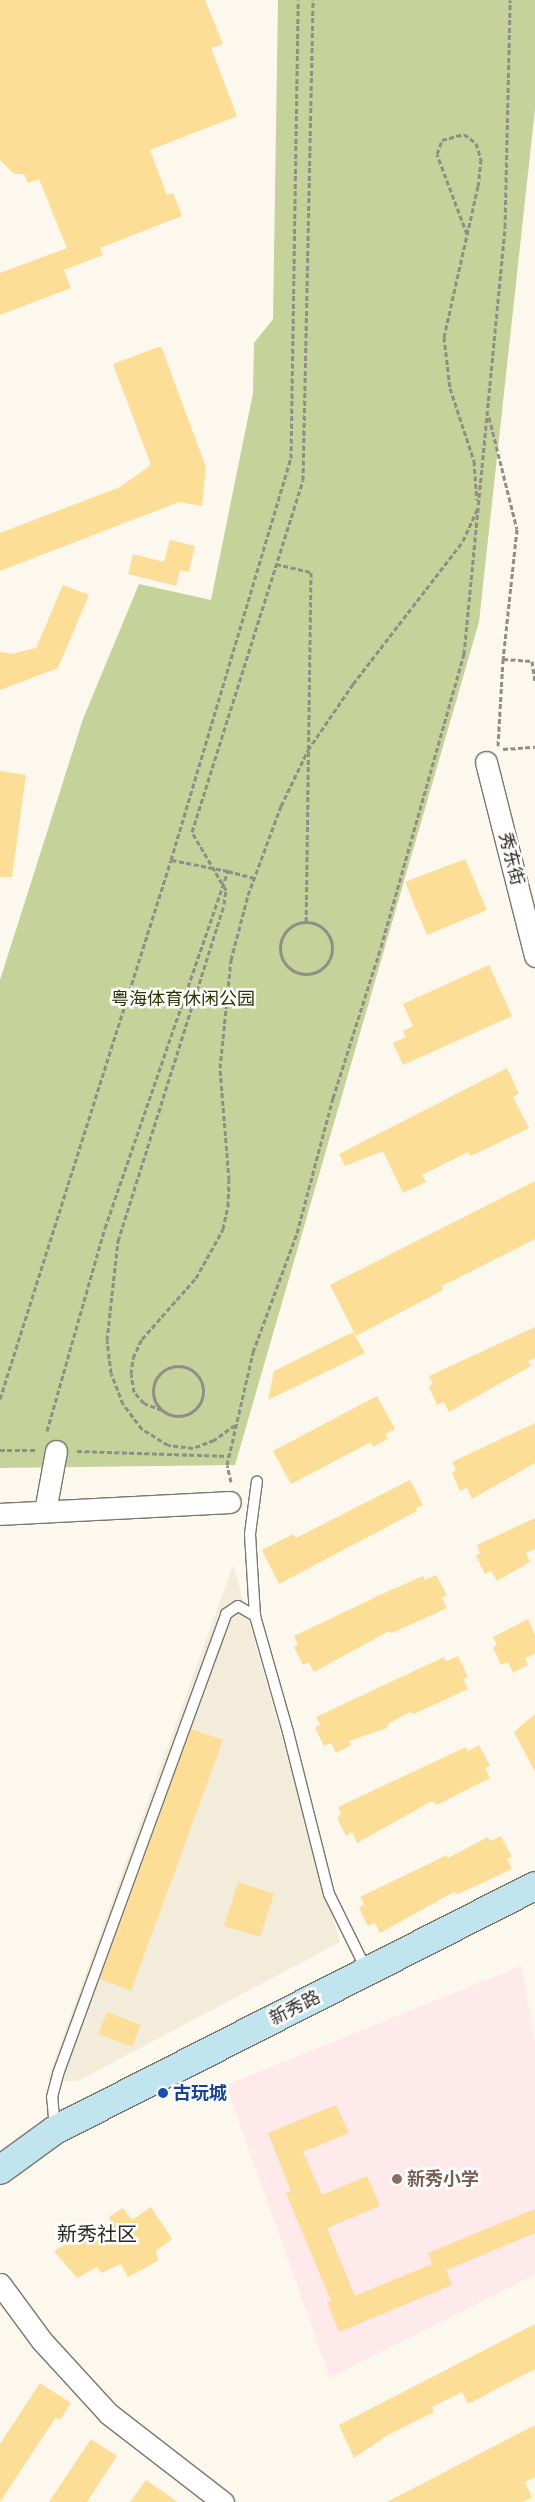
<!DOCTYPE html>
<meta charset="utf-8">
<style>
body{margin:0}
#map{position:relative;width:535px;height:2502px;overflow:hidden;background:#fdf8ee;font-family:"Fira Sans Condensed","Noto Sans SC",sans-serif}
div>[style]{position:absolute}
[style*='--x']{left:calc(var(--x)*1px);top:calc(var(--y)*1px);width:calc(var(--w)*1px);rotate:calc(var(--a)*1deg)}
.built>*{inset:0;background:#f4ecda}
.education>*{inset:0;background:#fee9eb}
.green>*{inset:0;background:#c5d299}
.building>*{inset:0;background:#fcde97}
.path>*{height:3px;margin-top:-1.5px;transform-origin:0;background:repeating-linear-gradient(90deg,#918e87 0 5px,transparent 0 7.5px)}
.path>.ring{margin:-1.5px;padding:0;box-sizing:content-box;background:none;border:3px solid #918e87;border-radius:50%}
.roads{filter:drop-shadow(1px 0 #7b776e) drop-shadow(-1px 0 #7b776e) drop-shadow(0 1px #7b776e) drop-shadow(0 -1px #7b776e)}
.lane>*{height:10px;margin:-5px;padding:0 5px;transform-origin:5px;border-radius:5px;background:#fff}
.street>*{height:21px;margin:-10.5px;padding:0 10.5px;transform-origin:10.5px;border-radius:10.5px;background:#fff}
.secondary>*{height:28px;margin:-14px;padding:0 14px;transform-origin:14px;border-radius:14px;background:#c1e5ee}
.path-bridge>*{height:3px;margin-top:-1.5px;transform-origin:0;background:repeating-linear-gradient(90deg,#918e87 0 5px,transparent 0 7.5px)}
.dots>*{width:14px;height:14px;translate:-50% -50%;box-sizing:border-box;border:2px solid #fff;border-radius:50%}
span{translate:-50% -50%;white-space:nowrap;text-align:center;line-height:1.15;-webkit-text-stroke:5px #fff;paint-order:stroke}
.street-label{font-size:18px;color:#2b2925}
.park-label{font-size:18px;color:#2d3400}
.transit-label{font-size:18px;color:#164399;font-weight:700}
.left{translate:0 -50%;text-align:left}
.education-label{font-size:18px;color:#785e54;font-weight:700}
.quarter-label{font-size:20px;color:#2b2925}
</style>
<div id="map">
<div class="built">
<div style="clip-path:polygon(233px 1565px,340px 1942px,78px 2081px,47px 2081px)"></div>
</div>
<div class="education">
<div style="clip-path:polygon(521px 1966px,535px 2042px,535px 2274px,330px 2378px,226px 2085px)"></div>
</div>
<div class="green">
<div style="clip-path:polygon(278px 0,535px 0,535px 109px,479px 622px,235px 1465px,0 1468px,0 980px,83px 719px,139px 584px,211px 600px,253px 393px,254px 343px,273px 319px)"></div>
</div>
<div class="building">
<div style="clip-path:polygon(0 0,205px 0,223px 44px,211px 48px,237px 116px,150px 150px,167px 195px,173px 193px,182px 216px,100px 248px,103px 255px,64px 270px,71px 288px,0 315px,0 273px,67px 248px,39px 179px,28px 183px,24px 174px,14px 174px,0 160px)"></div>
<div style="clip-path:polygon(161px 346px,206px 467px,202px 506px,179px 502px,0 571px,0 533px,120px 487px,151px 465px,113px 364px)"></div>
<div style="clip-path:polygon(170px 540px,195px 546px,189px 572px,180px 570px,176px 586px,128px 574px,133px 554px,164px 562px)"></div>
<div style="clip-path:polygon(63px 585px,89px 595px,58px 668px,0 690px,0 652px,11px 654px,36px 648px)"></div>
<div style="clip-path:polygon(0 771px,26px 775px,12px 877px,0 877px)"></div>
<div style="clip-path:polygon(465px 859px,487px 910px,427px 935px,405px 882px)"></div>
<div style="clip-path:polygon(489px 965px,512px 1016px,403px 1065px,393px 1043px,406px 1037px,403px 1031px,413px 1026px,403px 1004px)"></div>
<div style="clip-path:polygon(507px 1068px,519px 1094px,513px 1097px,529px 1128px,471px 1156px,468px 1152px,422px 1175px,426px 1182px,403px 1193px,383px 1151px,345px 1166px,339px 1154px)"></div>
<div style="clip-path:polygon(535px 1181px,535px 1239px,442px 1286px,443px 1290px,356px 1336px,330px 1285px)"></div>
<div style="clip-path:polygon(535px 1327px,535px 1358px,528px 1361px,531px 1366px,449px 1412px,444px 1402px,437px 1405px,429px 1387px,433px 1383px,429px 1376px)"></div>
<div style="clip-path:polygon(353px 1332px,365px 1353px,268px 1400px,274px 1371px)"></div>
<div style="clip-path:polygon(377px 1396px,395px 1429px,385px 1434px,388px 1439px,373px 1447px,371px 1442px,291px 1484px,273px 1451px)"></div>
<div style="clip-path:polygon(535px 1423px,535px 1463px,472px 1499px,467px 1488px,460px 1491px,452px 1473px,456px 1470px,452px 1462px)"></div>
<div style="clip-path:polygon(410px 1480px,423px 1505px,416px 1508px,417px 1511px,279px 1584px,262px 1550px,293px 1534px,296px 1538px)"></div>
<div style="clip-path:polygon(535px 1518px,535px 1549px,526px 1553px,530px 1562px,497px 1581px,491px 1571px,485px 1574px,476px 1556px,480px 1553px,477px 1545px)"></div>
<div style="clip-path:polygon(436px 1575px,447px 1595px,442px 1598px,447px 1608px,392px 1633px,389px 1631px,314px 1672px,309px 1662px,303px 1665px,294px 1647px,298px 1644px,294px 1636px,382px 1594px,423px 1576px,425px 1580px)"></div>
<div style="clip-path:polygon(528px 1619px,535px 1635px,535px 1654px,525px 1658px,528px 1665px,513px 1673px,508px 1662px,501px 1665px,493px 1648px,497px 1644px,493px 1637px)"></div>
<div style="clip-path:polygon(458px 1656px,468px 1677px,463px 1679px,468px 1689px,414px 1714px,410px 1712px,388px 1724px,387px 1728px,349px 1741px,351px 1745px,336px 1753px,331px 1743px,324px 1746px,315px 1728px,320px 1724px,316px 1717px,444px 1657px,446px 1661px)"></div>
<div style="clip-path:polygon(535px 1714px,535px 1772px,514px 1732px)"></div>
<div style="clip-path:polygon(191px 1729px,223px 1740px,131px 1991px,100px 1979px)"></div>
<div style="clip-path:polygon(479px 1745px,490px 1766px,485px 1768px,490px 1778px,437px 1805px,432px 1801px,357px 1843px,352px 1832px,346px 1836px,337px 1818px,341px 1814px,338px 1807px,466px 1747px,468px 1751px)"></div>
<div style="clip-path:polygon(501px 1836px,512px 1857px,507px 1859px,512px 1869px,458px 1894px,454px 1892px,380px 1933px,375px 1923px,368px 1926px,359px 1908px,364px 1904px,360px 1897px,447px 1855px,448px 1858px,488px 1837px,490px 1841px)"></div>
<div style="clip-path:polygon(238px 1882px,274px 1894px,260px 1937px,224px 1926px)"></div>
<div style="clip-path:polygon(107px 2012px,141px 2025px,132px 2047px,98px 2034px)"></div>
<div style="clip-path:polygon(336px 2105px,349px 2133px,303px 2152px,322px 2195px,367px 2176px,380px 2206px,327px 2228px,355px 2296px,432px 2264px,428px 2253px,535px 2209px,535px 2233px,446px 2270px,452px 2285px,339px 2332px,327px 2302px,331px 2301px,286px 2193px,291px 2191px,268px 2133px)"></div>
<div style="clip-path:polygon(151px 2207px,172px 2239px,156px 2251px,158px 2261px,128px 2277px,121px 2264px,101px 2273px,97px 2267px,77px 2278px,54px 2251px,81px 2235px,90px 2244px,114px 2227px,109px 2217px,123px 2208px,132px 2220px)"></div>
<div style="clip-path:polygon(535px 2324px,535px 2369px,468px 2404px,462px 2392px,432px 2407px,434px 2412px,388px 2435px,354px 2458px,339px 2425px)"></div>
<div style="clip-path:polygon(40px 2383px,71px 2403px,60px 2420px,56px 2417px,0 2502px,0 2444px)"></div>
<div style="clip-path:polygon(535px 2425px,535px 2477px,525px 2482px,532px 2498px,522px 2502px,387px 2502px)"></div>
<div style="clip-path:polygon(91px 2439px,117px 2456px,87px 2502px,49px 2502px)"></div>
<div style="clip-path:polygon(146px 2480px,178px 2502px,130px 2502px)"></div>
</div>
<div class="path">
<div style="--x:467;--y:234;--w:85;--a:-110.6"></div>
<div style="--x:437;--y:154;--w:15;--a:-70"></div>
<div style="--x:442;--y:140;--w:23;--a:-15"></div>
<div style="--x:464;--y:134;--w:15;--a:37"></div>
<div style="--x:476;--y:143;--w:17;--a:73"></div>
<div style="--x:481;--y:159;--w:27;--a:96"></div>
<div style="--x:478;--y:186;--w:155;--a:102.7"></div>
<div style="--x:444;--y:337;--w:51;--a:83.3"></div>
<div style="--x:450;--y:388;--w:77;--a:71.8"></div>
<div style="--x:474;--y:461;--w:39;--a:86"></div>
<div style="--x:489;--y:417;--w:115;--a:76"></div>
<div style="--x:517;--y:529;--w:131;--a:96.1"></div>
<div style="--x:276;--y:564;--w:36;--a:13"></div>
<div style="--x:311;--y:572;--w:350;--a:90.8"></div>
<div style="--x:498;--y:746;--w:87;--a:-86.7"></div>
<div style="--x:503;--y:659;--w:29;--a:4"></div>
<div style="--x:532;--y:661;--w:21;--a:82"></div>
<div style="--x:503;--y:749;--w:32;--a:-4"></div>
<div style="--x:228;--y:871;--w:27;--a:15"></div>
<div class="ring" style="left:280px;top:922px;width:49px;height:49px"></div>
<div class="ring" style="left:153px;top:1366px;width:47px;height:47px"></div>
<div style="--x:0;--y:1399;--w:565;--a:-72.4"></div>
<div style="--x:171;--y:860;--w:420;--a:-73.4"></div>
<div style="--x:291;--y:458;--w:458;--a:-89.1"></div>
<div style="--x:162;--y:1410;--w:19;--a:-159"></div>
<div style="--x:144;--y:1403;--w:15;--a:-132"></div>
<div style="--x:134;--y:1392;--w:18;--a:-99"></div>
<div style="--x:131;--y:1374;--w:16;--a:-83"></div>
<div style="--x:133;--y:1358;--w:21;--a:-65"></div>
<div style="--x:142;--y:1339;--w:81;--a:-48.5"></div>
<div style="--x:196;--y:1278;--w:56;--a:-61.1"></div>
<div style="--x:223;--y:1229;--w:24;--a:-78"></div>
<div style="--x:228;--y:1206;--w:26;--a:-88"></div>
<div style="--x:229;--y:1180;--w:112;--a:-94.6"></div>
<div style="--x:220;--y:1068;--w:109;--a:-84.2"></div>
<div style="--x:231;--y:960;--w:67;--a:-75.3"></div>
<div style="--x:248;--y:895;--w:95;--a:-69.7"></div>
<div style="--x:281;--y:806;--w:62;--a:-64.3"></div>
<div style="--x:308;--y:750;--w:80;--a:-55.7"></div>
<div style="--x:353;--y:684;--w:180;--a:-52.4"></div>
<div style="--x:463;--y:541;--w:35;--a:-66"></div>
<div style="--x:47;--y:1431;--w:211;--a:-74.1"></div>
<div style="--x:105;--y:1228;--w:378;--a:-71"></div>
<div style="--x:228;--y:871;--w:57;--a:-168.9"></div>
<div style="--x:0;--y:1450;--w:36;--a:0"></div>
<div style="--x:77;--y:1451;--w:152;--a:1.9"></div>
<div style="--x:231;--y:1482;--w:17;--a:-103"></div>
<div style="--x:227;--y:1465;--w:116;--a:-77"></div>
<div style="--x:253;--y:1352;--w:127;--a:-69.7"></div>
<div style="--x:297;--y:1233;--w:140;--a:-75.1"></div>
<div style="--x:333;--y:1098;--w:158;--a:-72.4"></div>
<div style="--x:381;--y:947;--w:305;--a:-74.2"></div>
<div style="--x:464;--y:654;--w:429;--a:-84.5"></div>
<div style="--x:505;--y:227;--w:227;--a:-88.7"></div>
</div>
<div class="roads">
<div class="lane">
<div style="--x:255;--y:1616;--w:82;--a:-93.5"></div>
<div style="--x:250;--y:1534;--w:53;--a:-82.5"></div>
<div style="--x:55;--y:2129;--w:32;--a:-95"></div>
<div style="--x:52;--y:2097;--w:24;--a:-75"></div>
<div style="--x:58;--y:2074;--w:490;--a:-69.9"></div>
<div style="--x:226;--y:1614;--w:14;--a:-34"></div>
<div style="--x:238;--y:1606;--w:20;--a:30"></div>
<div style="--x:255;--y:1616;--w:121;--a:74.1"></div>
<div style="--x:288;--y:1732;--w:167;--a:75.8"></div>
<div style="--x:329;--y:1894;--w:86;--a:63.7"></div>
</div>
<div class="street">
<div style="--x:486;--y:762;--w:200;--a:75.8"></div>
<div style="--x:45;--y:1511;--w:61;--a:-79.6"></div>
<div style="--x:0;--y:1514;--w:230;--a:-3"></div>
<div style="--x:0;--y:2284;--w:71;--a:53.6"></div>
<div style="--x:42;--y:2341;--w:99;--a:47.5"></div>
<div style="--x:109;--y:2414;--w:144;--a:37.7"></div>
</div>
<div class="secondary">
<div style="--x:0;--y:2170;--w:68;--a:-36"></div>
<div style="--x:55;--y:2130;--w:538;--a:-26.95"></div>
</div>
</div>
<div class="path-bridge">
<div style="--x:235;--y:1425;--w:26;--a:144"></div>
<div style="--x:214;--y:1440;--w:22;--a:159"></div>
<div style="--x:193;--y:1448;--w:25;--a:-173"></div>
<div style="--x:168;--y:1445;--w:31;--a:-148"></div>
<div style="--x:142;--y:1429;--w:31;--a:-127"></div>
<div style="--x:123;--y:1404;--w:33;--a:-111"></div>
<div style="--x:111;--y:1373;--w:33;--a:-97"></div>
<div style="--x:107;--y:1340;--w:100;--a:-83.7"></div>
<div style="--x:118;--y:1241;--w:353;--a:-72.5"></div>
<div style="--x:224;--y:904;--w:14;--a:-82"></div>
<div style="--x:226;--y:890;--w:67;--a:-120.4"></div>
<div style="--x:192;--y:832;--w:369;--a:-72.5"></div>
<div style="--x:303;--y:480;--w:480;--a:-88.8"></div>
</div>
<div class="dots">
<div style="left:163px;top:2093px;background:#1a4fb4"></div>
<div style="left:397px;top:2179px;background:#8d6e63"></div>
</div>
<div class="street-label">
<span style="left:511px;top:859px;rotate:76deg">秀东街</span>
<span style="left:295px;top:2008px;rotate:-27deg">新秀路</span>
</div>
<div class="park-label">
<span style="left:183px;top:999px">粤海体育休闲公园</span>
</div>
<div class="transit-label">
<span class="left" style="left:173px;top:2093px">古玩城</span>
</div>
<div class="education-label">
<span class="left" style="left:407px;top:2179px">新秀小学</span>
</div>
<div class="quarter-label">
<span style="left:97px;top:2234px">新秀社区</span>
</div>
</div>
